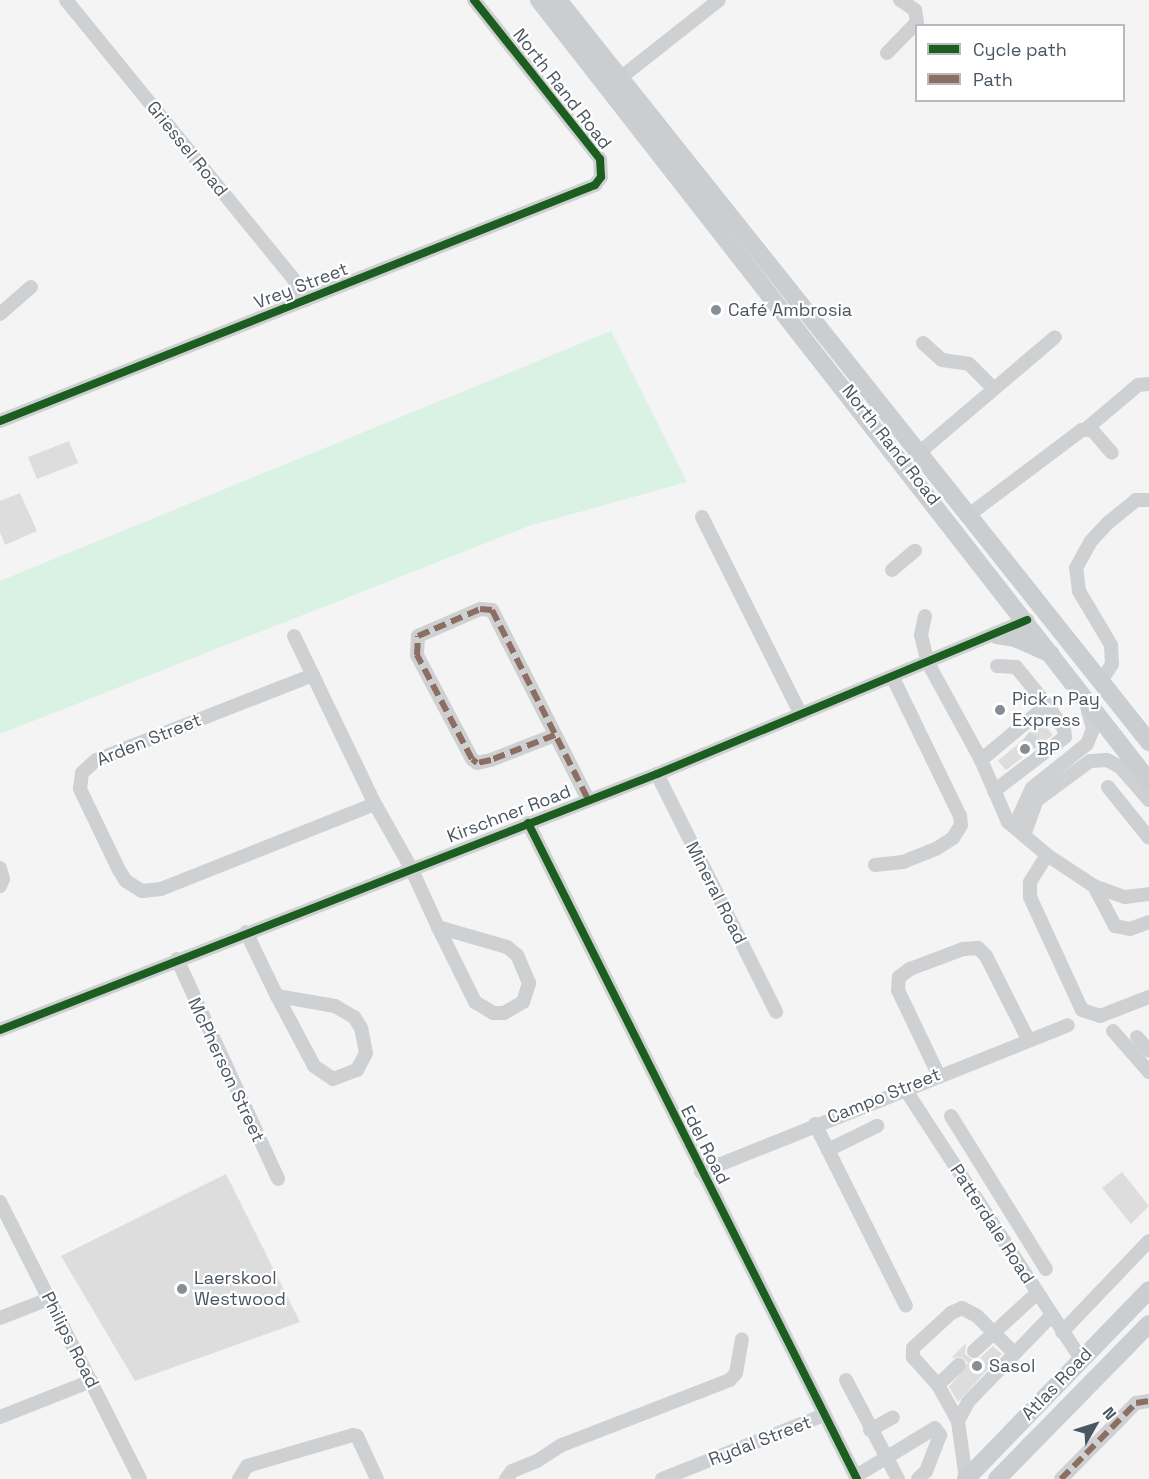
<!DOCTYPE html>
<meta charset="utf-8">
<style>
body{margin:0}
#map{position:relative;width:1149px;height:1479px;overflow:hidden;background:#f4f4f4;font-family:"Space Grotesk",sans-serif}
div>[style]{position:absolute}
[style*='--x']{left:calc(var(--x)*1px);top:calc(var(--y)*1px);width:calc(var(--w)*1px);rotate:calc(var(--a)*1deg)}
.green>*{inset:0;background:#d9f2e3}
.building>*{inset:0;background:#ddddde}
.minor-tunnel>*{height:14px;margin-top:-7px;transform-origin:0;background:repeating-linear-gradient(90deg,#d2d4d7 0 14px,transparent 0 21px)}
.minor>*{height:14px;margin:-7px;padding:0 7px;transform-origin:7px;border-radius:7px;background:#ced0d2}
.major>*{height:18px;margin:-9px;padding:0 9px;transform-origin:9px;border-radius:9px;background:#caced1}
.quiet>*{height:6px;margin-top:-3px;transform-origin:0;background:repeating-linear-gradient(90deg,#8d6e63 0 12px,transparent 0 18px)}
.cycleway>*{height:8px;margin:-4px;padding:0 4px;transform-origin:4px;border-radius:4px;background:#1b5e20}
.dots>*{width:16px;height:16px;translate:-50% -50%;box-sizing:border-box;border:3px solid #fff;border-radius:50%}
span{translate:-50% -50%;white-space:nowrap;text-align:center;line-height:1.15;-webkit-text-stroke:4.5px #fff;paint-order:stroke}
.street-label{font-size:18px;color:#4a5661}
.poi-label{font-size:18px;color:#4a5661}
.left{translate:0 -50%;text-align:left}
.legend{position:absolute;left:915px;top:24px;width:210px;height:78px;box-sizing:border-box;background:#fff;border:2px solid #b7bbc0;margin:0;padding:8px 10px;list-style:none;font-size:18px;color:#4a5661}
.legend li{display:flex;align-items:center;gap:12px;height:30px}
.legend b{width:30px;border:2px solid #b7bbc0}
.north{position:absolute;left:1065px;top:1395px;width:60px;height:60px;-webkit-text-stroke:4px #fff;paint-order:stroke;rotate:51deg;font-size:16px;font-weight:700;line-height:24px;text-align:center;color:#4a5661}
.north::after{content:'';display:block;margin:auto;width:21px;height:27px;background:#4a5661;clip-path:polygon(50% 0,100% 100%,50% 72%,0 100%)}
</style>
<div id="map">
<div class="green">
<div style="clip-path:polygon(611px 331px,687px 482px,529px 526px,0 734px,0 581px)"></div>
</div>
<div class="building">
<div style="clip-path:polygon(69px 441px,78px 463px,37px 479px,28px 457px)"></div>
<div style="clip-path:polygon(20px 493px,37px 531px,5px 545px,0 532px,0 501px)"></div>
<div style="clip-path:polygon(1043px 722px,1053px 735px,1006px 770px,998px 761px)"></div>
<div style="clip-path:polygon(1122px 1172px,1149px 1206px,1131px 1224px,1102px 1188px)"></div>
<div style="clip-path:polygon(226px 1174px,300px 1322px,135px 1381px,61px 1256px)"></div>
<div style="clip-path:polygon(966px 1343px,965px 1354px,971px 1359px,980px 1358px,993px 1346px,1002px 1354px,958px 1402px,949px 1387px,968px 1363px,962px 1357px,951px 1358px)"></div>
</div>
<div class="minor-tunnel">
<div style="--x:1025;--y:737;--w:19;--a:39"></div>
</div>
<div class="minor">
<div style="--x:66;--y:0;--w:357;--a:50.8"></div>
<div style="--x:292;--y:277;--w:27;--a:59"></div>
<div style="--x:887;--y:53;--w:43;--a:-45.9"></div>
<div style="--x:917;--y:22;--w:12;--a:-99"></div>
<div style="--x:915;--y:10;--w:18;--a:-146"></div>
<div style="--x:619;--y:79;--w:127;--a:-38.3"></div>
<div style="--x:0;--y:314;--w:41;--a:-41.1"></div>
<div style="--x:923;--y:343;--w:25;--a:42"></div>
<div style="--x:942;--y:360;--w:27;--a:8"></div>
<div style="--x:969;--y:364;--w:35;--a:45"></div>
<div style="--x:0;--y:421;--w:640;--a:-21.64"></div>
<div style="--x:595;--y:185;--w:10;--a:-53"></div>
<div style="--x:601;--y:177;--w:18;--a:-93"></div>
<div style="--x:600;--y:159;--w:203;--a:-128.4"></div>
<div style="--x:1086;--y:429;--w:68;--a:-40.2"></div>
<div style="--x:1138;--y:385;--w:11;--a:-5"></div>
<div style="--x:920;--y:452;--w:177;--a:-40.4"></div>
<div style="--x:970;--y:514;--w:140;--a:-36.9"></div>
<div style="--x:1082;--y:430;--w:10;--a:0"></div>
<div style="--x:1092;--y:430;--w:30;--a:49"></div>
<div style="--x:702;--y:517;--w:221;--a:63.4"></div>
<div style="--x:892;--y:570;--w:30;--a:-40"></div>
<div style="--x:925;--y:616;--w:19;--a:102"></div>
<div style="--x:921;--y:635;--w:29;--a:76"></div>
<div style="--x:928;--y:663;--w:111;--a:61.3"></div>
<div style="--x:981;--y:760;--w:68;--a:66.5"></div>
<div style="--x:1008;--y:822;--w:51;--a:40.2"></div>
<div style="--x:1047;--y:855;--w:56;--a:33.4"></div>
<div style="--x:1094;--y:886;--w:45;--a:62.3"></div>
<div style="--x:1115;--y:926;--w:15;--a:11"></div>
<div style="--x:1130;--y:929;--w:20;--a:-20"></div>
<div style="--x:294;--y:636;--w:187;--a:64.3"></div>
<div style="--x:375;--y:804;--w:73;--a:60.6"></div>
<div style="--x:411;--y:868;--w:65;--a:65.4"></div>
<div style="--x:438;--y:927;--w:84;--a:63.7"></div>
<div style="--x:475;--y:1002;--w:21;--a:31"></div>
<div style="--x:493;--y:1013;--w:11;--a:0"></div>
<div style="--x:504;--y:1013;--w:22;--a:-30"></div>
<div style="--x:523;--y:1002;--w:20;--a:-72"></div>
<div style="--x:529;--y:983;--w:30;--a:-113"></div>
<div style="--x:517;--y:955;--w:13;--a:-141"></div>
<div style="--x:507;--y:947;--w:72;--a:-163.8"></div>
<div style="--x:313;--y:675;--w:233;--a:158.6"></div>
<div style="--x:96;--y:760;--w:19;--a:137"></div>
<div style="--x:82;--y:773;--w:16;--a:97"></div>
<div style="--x:80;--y:789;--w:90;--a:64.3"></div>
<div style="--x:119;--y:870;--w:13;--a:58"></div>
<div style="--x:126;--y:881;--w:19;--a:32"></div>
<div style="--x:142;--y:891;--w:19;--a:-6"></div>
<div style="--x:161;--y:889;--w:230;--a:-21.7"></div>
<div style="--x:1101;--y:681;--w:20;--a:-57"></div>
<div style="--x:1112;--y:664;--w:19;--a:-93"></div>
<div style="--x:1111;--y:645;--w:63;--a:-120.7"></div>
<div style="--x:1079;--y:591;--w:23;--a:-97"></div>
<div style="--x:1076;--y:568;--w:31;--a:-61"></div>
<div style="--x:1091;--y:541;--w:26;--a:-47"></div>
<div style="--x:1109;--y:522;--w:35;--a:-39"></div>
<div style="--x:1136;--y:500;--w:13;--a:0"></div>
<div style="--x:555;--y:735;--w:69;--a:158.7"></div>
<div style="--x:491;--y:760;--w:14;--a:168"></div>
<div style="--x:477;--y:763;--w:6;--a:-141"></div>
<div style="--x:472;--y:759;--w:118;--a:-117.9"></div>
<div style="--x:417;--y:655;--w:19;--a:-87"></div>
<div style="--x:418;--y:636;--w:68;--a:-23.5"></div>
<div style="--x:480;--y:609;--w:12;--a:5"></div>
<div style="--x:492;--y:610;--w:212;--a:63.1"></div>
<div style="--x:981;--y:760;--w:86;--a:-39.8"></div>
<div style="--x:1047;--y:705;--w:49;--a:-129.2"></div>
<div style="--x:1016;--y:667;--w:19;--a:-177"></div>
<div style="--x:657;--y:774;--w:266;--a:63.4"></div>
<div style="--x:1108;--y:787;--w:65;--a:51.2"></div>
<div style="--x:994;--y:791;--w:89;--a:-37.3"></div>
<div style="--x:1065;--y:737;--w:8;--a:-97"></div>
<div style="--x:1064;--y:729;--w:29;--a:-125"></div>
<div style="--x:528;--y:823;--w:734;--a:63.37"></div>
<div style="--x:1014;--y:827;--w:43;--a:-65.2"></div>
<div style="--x:1032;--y:788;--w:70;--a:-38.7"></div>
<div style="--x:1087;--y:744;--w:16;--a:-68"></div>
<div style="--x:1093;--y:729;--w:23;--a:-105"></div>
<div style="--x:1024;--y:835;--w:37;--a:-70"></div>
<div style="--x:1037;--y:800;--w:66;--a:-36.3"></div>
<div style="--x:1090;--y:761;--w:17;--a:-3"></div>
<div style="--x:1107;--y:760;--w:15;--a:28"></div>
<div style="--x:1120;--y:767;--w:44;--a:48.7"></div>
<div style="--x:1047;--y:855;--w:32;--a:122"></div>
<div style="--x:1030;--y:882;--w:15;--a:90"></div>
<div style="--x:1030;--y:897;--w:124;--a:65.3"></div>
<div style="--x:1082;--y:1010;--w:19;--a:18"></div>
<div style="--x:1100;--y:1016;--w:53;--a:-21.2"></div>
<div style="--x:875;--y:865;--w:28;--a:-6"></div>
<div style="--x:903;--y:862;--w:35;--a:-22"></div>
<div style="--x:936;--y:849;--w:20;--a:-33"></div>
<div style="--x:953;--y:838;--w:15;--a:-58"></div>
<div style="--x:961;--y:825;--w:9;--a:-96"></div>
<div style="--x:960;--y:816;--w:153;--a:-115.9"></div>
<div style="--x:0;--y:868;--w:11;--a:75"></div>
<div style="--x:3;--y:879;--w:8;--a:113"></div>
<div style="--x:1094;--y:886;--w:33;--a:20"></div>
<div style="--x:1125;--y:897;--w:24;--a:-7"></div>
<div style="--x:246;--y:932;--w:71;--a:64.2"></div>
<div style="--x:277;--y:996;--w:79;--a:62.1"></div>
<div style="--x:314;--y:1066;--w:23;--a:34"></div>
<div style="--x:333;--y:1079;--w:26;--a:-21"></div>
<div style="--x:357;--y:1070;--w:19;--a:-62"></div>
<div style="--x:366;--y:1053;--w:25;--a:-101"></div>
<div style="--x:361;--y:1028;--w:13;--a:-122"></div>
<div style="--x:354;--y:1017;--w:22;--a:-150"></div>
<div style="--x:335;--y:1006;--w:59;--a:-170.2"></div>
<div style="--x:177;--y:959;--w:242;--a:65.3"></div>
<div style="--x:0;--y:1030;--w:705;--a:-21.29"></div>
<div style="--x:657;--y:774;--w:401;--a:-22.6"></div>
<div style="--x:1113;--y:1031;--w:55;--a:48.7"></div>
<div style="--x:1137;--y:1037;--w:18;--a:49"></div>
<div style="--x:938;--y:1074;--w:93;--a:-115.5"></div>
<div style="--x:898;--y:990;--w:13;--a:-86"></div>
<div style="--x:899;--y:977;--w:14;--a:-36"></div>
<div style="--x:910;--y:969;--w:57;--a:-20.7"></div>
<div style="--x:963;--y:949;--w:15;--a:-4"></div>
<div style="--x:978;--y:948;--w:11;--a:45"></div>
<div style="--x:986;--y:956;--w:93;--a:63.2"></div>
<div style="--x:905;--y:1089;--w:322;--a:56.9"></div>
<div style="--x:951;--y:1116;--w:180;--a:58.2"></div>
<div style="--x:815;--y:1124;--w:203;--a:63.4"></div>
<div style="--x:828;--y:1150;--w:55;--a:-26.1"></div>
<div style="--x:701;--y:1172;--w:395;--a:-21.8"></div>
<div style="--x:0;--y:1202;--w:310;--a:63.2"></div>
<div style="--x:0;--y:1318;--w:53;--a:-21.2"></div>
<div style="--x:1062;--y:1332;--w:126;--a:-46.3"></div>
<div style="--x:974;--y:1351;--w:86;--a:-42.6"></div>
<div style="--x:846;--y:1380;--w:112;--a:62.3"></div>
<div style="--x:938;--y:1385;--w:29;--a:-44"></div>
<div style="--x:0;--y:1417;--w:98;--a:-21.6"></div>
<div style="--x:958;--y:1421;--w:21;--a:-62"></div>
<div style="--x:968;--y:1402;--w:120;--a:-46"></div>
<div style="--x:870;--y:1430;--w:26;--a:-29"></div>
<div style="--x:856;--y:1476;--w:92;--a:-31.3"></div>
<div style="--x:935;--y:1428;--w:9;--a:54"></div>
<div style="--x:940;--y:1435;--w:39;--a:111"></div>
<div style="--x:926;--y:1471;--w:11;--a:135"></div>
<div style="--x:239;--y:1479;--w:15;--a:-58"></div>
<div style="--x:247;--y:1466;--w:110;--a:-16.3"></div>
<div style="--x:353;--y:1435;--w:4;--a:14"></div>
<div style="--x:357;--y:1436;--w:47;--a:65.1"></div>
<div style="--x:506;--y:1479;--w:10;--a:-53"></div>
<div style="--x:512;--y:1471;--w:27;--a:-22"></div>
<div style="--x:537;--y:1461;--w:30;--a:-33"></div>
<div style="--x:562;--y:1445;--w:180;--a:-21.2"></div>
<div style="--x:730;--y:1380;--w:9;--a:-49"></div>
<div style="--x:736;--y:1373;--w:34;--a:-80"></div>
<div style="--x:662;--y:1479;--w:174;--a:-21.6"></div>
<div style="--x:966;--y:1479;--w:59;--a:-97.9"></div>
<div style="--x:958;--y:1421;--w:41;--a:-119.1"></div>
<div style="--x:938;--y:1385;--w:38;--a:-132"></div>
<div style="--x:913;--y:1357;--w:9;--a:-90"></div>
<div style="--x:913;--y:1348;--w:52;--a:-42.6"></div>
<div style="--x:951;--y:1313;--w:12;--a:-24"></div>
<div style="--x:962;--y:1308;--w:17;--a:28"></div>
<div style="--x:977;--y:1316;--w:52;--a:45"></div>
<div style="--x:1061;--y:1479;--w:107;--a:-45.4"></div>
<div style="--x:1136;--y:1403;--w:13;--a:-9"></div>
</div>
<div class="major">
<div style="--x:539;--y:0;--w:991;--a:52.01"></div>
<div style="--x:558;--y:0;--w:949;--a:51.46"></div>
<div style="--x:997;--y:635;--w:18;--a:9"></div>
<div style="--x:1015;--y:638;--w:39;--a:24"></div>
<div style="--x:966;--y:1479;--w:263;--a:-45.9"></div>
<div style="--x:997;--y:1479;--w:217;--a:-45.6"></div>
</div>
<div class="quiet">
<div style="--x:555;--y:735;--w:69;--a:158.7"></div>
<div style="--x:491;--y:760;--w:14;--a:168"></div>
<div style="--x:477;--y:763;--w:6;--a:-141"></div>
<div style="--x:472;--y:759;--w:118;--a:-117.9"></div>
<div style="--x:417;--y:655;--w:19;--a:-87"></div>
<div style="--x:418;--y:636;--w:68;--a:-23.5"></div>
<div style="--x:480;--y:609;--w:12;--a:5"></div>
<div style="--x:492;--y:610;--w:212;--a:63.1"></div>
<div style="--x:1061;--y:1479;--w:107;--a:-45.4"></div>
<div style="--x:1136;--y:1403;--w:13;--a:-9"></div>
</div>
<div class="cycleway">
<div style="--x:0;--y:421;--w:640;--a:-21.64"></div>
<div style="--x:595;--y:185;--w:10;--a:-53"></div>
<div style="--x:601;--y:177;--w:18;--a:-93"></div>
<div style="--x:600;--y:159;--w:203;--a:-128.4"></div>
<div style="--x:528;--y:823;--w:734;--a:63.37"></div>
<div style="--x:0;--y:1030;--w:705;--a:-21.29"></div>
<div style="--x:657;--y:774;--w:401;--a:-22.6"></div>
</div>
<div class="dots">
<div style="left:716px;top:310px;background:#868d94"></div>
<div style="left:1000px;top:710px;background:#868d94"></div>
<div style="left:1025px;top:749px;background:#868d94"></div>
<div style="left:182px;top:1289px;background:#868d94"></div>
<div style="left:977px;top:1366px;background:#868d94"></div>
</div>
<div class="street-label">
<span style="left:562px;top:89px;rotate:52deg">North Rand Road</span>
<span style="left:187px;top:149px;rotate:51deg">Griessel Road</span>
<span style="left:301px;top:286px;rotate:-21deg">Vrey Street</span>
<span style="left:891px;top:445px;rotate:52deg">North Rand Road</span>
<span style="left:149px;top:740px;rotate:-22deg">Arden Street</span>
<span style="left:509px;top:814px;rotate:-21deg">Kirschner Road</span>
<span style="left:716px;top:893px;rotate:63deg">Mineral Road</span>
<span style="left:226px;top:1070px;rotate:65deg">McPherson Street</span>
<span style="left:884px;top:1096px;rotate:-22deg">Campo Street</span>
<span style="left:705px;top:1145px;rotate:63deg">Edel Road</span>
<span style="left:992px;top:1224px;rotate:57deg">Patterdale Road</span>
<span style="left:70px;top:1340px;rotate:63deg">Philips Road</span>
<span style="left:1057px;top:1384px;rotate:-46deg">Atlas Road</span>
<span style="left:760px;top:1441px;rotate:-21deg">Rydal Street</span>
</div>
<div class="poi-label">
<span class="left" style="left:728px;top:310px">Café Ambrosia</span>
<span class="left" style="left:1012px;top:710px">Pick n Pay<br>Express</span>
<span class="left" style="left:1037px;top:749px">BP</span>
<span class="left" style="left:194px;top:1289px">Laerskool<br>Westwood</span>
<span class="left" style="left:989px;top:1366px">Sasol</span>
</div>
<ul class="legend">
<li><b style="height:8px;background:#1b5e20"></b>Cycle path</li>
<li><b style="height:8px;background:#8d6e63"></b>Path</li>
</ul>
<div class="north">N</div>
</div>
